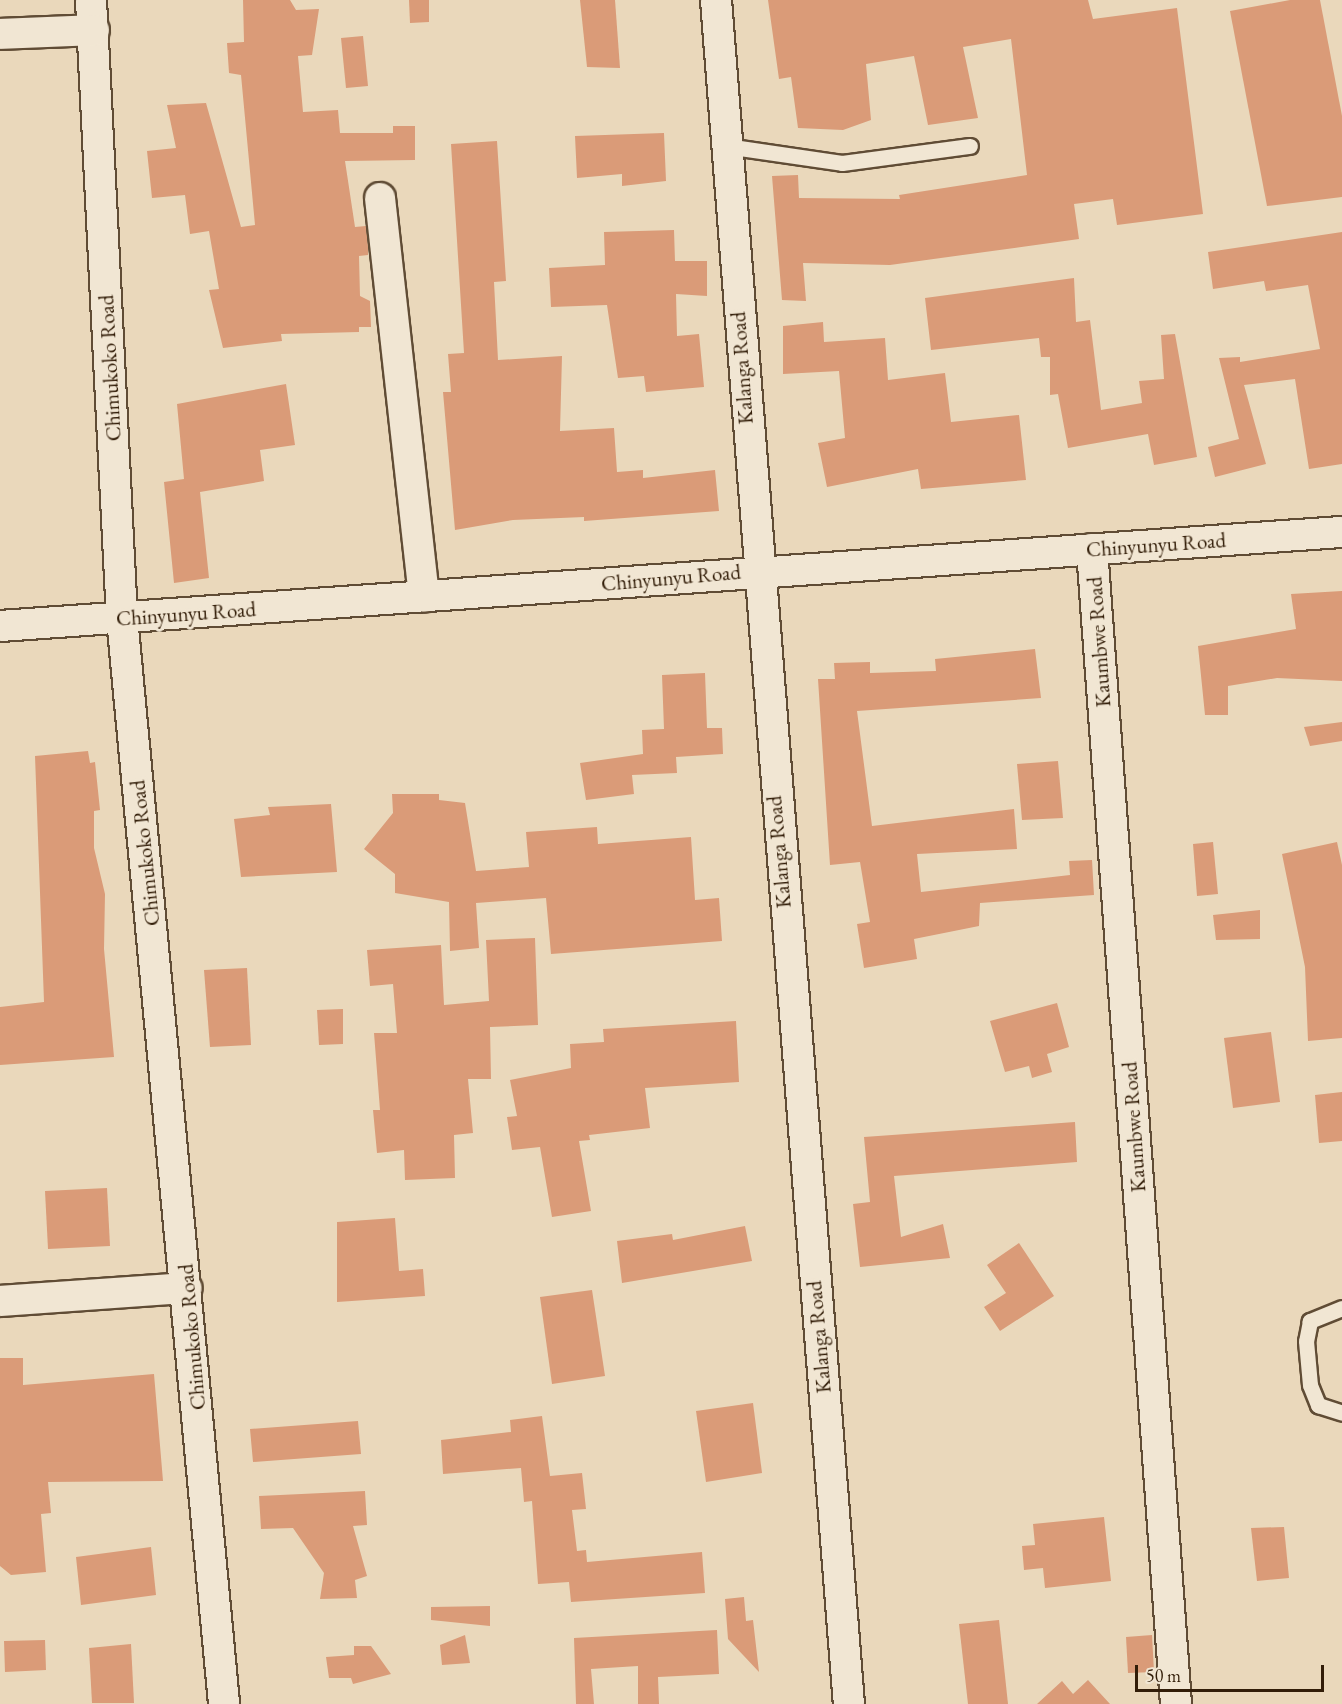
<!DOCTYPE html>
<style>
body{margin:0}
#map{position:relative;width:1342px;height:1704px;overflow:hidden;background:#ead8bb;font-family:"EB Garamond",serif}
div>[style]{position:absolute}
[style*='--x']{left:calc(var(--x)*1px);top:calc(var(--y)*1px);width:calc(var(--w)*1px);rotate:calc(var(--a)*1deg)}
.building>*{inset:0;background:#da9b78}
.roads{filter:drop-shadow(2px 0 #604c35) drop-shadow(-2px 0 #604c35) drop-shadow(0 2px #604c35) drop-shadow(0 -2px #604c35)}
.lane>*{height:15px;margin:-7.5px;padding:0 7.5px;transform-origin:7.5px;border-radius:7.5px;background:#f1e6d3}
.street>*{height:30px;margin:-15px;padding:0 15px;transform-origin:15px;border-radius:15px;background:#f1e6d3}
span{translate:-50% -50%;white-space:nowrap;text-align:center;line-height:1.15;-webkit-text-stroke:6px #f1e6d3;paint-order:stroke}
.street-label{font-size:21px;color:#321d08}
.scale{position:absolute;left:1135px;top:1665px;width:189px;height:27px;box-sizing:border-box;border:3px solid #321d08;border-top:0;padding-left:8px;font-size:18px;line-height:21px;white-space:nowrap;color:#321d08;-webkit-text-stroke:4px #f1e6d3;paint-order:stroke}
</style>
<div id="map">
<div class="building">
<div style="clip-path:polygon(243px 0,290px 0,296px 10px,319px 9px,312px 55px,298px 56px,303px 112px,338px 110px,340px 133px,393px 133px,393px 126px,415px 126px,415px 160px,345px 161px,355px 227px,366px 226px,368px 246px,368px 255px,359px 256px,360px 296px,370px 301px,371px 327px,359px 327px,359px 332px,281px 334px,282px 341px,223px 348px,209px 290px,219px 289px,209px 231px,190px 234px,185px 195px,152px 198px,147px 151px,176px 148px,167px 105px,206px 103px,241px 227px,255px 225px,241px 75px,229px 73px,227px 43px,244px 42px)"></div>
<div style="clip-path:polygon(409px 0,429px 0,429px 22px,410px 23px)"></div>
<div style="clip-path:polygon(580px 0,615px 0,620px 68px,587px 67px)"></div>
<div style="clip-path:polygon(768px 0,1088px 0,1093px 19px,1177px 8px,1203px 214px,1117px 225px,1113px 199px,1074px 204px,1079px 239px,890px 265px,803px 263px,806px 301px,782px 300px,772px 176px,798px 175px,799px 198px,900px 199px,899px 195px,1027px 175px,1011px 39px,963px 47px,978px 118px,928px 125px,914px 56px,866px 64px,871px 120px,843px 130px,798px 128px,791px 77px,779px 79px)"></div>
<div style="clip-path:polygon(1290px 0,1320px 0,1342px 116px,1342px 197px,1267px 206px,1230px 11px)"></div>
<div style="clip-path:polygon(363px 36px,368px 86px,346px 88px,341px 38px)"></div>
<div style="clip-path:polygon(664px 133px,666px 181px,622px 186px,622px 174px,577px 178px,575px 136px)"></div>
<div style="clip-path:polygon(497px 141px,506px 281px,494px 282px,498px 360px,562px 356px,560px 431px,614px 428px,617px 472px,643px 470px,643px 478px,715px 470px,719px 511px,584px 521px,584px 517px,513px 520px,455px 530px,443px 392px,451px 392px,448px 354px,464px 353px,451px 144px)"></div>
<div style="clip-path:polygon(674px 230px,675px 261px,707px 261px,707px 296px,676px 294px,677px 336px,699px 334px,704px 387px,646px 392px,644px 376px,618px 378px,607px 305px,551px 307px,549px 268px,605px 265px,604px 232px)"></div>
<div style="clip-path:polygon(1342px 232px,1342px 464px,1309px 469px,1295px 379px,1244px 385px,1266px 464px,1215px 477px,1208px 447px,1239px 439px,1219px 358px,1240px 357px,1240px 362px,1320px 349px,1308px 285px,1266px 291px,1264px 281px,1213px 289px,1208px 252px)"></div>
<div style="clip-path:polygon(1074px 278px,1076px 322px,1090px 320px,1101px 410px,1142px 403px,1139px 381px,1164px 379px,1161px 335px,1175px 334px,1197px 457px,1154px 465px,1148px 434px,1068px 448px,1058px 394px,1050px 395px,1050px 357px,1041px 357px,1039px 338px,931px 350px,925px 298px)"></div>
<div style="clip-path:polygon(823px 322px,824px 342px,885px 338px,888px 380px,945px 373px,951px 422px,1019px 415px,1026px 480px,921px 489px,918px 469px,827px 487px,818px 443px,845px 438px,839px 371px,783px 374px,783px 326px)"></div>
<div style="clip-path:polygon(286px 384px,295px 445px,260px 450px,264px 481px,200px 492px,209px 578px,174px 583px,164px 482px,184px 479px,177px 404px)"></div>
<div style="clip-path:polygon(1342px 591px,1342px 681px,1277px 678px,1228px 686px,1228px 715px,1205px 715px,1198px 646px,1296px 629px,1291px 594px)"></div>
<div style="clip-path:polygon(1035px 649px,1041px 698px,857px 711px,872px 826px,1014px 809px,1017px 849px,917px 854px,921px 892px,1070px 875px,1069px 861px,1092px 860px,1094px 895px,980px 903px,979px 926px,914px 939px,917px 959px,864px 968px,857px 924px,870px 922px,860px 862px,830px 865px,818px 679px,835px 679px,834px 663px,870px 662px,870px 673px,936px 671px,935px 659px)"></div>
<div style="clip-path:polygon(705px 673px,707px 728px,722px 728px,723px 754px,676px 757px,677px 773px,632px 775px,634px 794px,586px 800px,580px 763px,643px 754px,642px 730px,664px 729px,662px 675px)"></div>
<div style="clip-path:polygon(1342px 722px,1342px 741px,1310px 746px,1304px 727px)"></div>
<div style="clip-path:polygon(88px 751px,90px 763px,95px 762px,100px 810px,94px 811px,94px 848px,105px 894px,104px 949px,114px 1057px,0 1065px,0 1007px,44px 1002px,35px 756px)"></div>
<div style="clip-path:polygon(1058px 761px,1063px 818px,1022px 820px,1017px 764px)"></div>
<div style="clip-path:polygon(392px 794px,439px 794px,439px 800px,465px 803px,476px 871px,529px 867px,526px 832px,597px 827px,598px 844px,691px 837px,695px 900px,719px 898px,722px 941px,551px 954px,546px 898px,476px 903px,479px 948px,450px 951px,449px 902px,395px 893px,395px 874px,364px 849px,393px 813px)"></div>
<div style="clip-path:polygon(331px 804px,337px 872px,241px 877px,234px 819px,270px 815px,268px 807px)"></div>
<div style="clip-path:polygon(1213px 842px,1218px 894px,1197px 896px,1193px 844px)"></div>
<div style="clip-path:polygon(1337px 842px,1342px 865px,1342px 1038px,1308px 1041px,1305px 967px,1282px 854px)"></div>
<div style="clip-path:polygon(1260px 910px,1260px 939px,1216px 940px,1213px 915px)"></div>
<div style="clip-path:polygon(535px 938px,538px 1025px,490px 1027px,491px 1079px,468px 1079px,473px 1133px,454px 1135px,455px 1178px,405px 1180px,404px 1150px,377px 1153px,373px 1110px,380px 1110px,374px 1033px,397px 1033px,393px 984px,370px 986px,367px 950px,441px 945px,444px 1005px,489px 1001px,486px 940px)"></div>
<div style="clip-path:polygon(247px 968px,251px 1045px,210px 1047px,204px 970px)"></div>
<div style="clip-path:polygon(1057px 1003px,1069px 1047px,1047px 1054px,1052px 1072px,1032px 1078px,1029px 1066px,1005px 1072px,990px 1021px)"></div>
<div style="clip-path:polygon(343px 1009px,343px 1044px,319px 1045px,317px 1010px)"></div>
<div style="clip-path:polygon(736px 1021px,739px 1082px,645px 1088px,650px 1128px,589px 1135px,590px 1140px,579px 1141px,591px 1211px,552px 1217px,540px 1147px,512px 1150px,507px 1117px,517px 1116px,510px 1080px,571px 1068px,570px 1044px,604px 1042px,603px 1029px)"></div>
<div style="clip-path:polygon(1271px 1032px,1280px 1102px,1233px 1108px,1224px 1038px)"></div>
<div style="clip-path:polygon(1342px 1092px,1342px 1141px,1319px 1143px,1315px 1095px)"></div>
<div style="clip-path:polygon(1075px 1122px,1077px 1162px,894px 1176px,901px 1237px,943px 1224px,950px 1258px,860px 1267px,853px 1204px,870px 1202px,864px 1137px)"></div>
<div style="clip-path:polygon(107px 1188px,110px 1246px,48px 1249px,45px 1191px)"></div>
<div style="clip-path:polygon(395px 1218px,399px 1271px,423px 1269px,425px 1296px,337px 1302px,337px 1222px)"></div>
<div style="clip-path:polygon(745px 1226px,752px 1261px,622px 1283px,617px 1241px,672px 1234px,673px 1240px)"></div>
<div style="clip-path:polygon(1019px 1243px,1054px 1296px,1000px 1331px,984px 1307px,1006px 1293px,987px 1265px)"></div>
<div style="clip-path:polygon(592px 1290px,605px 1376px,552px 1384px,540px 1297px)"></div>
<div style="clip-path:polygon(0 1358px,23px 1358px,23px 1385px,154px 1374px,163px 1481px,48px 1482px,51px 1513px,41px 1514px,46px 1572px,11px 1575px,0 1566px)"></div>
<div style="clip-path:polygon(753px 1403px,762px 1473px,706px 1482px,696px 1411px)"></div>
<div style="clip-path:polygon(542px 1416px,550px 1476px,582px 1473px,586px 1509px,572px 1510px,577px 1551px,586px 1550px,587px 1562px,702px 1552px,705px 1593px,571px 1602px,569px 1582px,538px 1584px,532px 1501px,524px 1502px,521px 1468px,443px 1474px,441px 1440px,511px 1432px,510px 1420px)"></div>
<div style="clip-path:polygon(358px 1421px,361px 1454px,253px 1462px,250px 1429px)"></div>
<div style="clip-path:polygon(365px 1491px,367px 1525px,353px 1526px,367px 1576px,355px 1580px,357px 1598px,320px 1599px,324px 1573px,293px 1528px,261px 1529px,259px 1496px)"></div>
<div style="clip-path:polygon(1104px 1517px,1111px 1581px,1045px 1588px,1043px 1568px,1024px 1570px,1022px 1546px,1035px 1545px,1033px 1524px)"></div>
<div style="clip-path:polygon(1284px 1527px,1289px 1578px,1257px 1581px,1251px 1528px)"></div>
<div style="clip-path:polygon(151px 1547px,156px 1595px,81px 1605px,76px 1557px)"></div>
<div style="clip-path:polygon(744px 1597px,746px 1621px,753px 1620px,759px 1672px,728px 1639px,725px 1599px)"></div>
<div style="clip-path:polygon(490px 1606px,490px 1626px,431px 1620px,431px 1607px)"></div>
<div style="clip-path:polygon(999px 1620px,1008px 1704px,968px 1704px,959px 1624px)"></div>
<div style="clip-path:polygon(717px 1630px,719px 1674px,658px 1677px,659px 1704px,638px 1704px,638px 1666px,591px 1669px,594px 1704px,576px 1704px,574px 1638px)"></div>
<div style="clip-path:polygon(465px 1635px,470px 1663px,442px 1665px,440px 1645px)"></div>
<div style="clip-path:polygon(1152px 1635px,1154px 1672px,1128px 1673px,1126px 1637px)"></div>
<div style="clip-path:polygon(45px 1640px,46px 1670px,5px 1672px,4px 1641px)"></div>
<div style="clip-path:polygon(131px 1644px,134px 1703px,92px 1703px,89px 1648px)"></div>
<div style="clip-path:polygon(354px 1646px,371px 1646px,391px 1674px,353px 1684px,351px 1678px,329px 1678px,326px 1657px,354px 1655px)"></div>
<div style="clip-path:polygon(1088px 1680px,1110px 1704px,1037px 1704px,1062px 1681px,1073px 1694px)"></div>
</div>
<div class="roads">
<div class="lane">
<div style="--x:726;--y:146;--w:117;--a:8.3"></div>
<div style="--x:842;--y:163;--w:129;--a:-7.6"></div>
<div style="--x:1342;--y:1308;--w:35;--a:158"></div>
<div style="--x:1310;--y:1321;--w:20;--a:101"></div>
<div style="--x:1306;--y:1341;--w:44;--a:84.8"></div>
<div style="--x:1310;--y:1385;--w:22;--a:68"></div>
<div style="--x:1318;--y:1405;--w:25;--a:18"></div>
</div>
<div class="street">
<div style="--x:91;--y:0;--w:619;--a:87.13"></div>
<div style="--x:122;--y:618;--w:1091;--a:84.63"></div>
<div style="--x:716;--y:0;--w:1709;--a:85.54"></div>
<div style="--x:0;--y:34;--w:94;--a:-2.4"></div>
<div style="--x:380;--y:198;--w:401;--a:83.7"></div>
<div style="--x:1092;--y:549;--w:1158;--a:85.84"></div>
<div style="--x:0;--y:626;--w:1345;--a:-4.01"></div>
<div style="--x:0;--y:1301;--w:187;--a:-4"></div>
</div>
</div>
<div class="street-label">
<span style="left:110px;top:368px;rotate:-93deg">Chimukoko Road</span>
<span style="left:742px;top:368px;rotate:-94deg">Kalanga Road</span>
<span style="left:1156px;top:545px;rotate:-4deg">Chinyunyu Road</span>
<span style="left:671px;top:578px;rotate:-5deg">Chinyunyu Road</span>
<span style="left:186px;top:614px;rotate:-4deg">Chinyunyu Road</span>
<span style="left:1099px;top:642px;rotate:-94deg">Kaumbwe Road</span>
<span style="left:779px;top:852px;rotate:-95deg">Kalanga Road</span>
<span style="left:145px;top:853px;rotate:-96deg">Chimukoko Road</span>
<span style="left:1134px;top:1127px;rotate:-94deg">Kaumbwe Road</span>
<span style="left:192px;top:1337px;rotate:-95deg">Chimukoko Road</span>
<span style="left:819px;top:1337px;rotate:-95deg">Kalanga Road</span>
</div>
<div class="scale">50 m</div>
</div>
